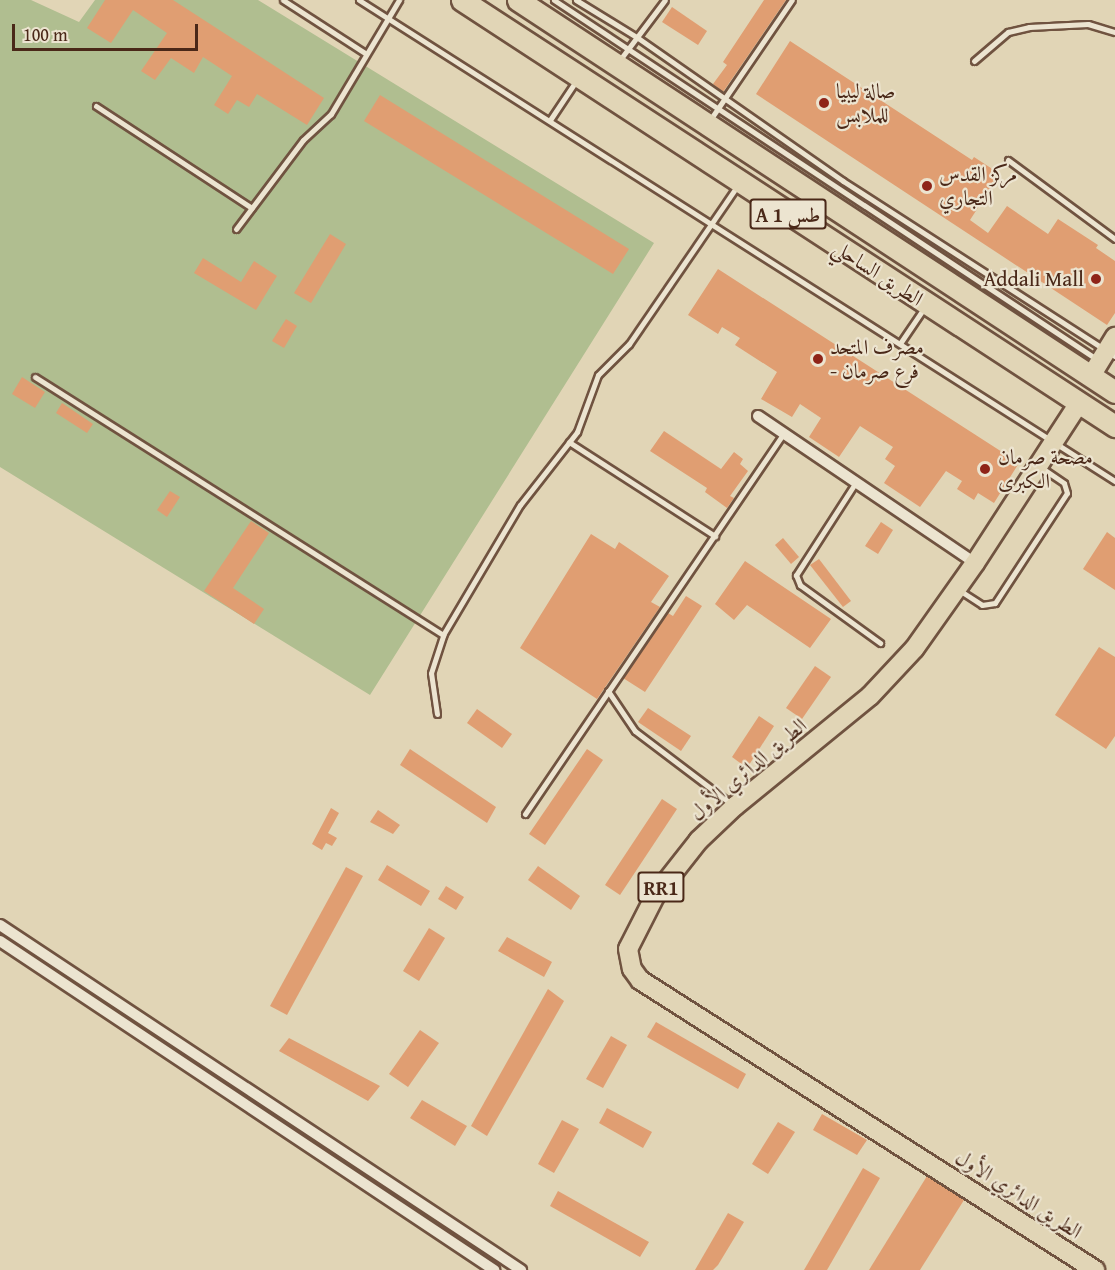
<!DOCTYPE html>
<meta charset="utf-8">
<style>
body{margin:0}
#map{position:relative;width:1115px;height:1270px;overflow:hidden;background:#e1d5b6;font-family:"Gentium Book Plus",Amiri,serif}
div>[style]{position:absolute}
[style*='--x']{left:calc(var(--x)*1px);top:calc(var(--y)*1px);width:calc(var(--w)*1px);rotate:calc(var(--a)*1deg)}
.green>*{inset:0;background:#b0be90}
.building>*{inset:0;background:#e09e72}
.roads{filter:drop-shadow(2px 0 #705340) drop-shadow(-2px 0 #705340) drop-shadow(0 2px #705340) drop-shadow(0 -2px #705340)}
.lane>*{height:5px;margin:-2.5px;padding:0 2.5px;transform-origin:2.5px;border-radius:2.5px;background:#ece4d0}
.street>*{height:10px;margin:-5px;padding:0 5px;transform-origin:5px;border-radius:5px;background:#ece4d0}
.primary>*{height:18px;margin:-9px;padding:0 9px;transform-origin:9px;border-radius:9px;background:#e1d5b6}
.highway>*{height:21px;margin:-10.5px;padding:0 10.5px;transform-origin:10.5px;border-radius:10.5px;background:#e1d5b6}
.dots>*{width:16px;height:16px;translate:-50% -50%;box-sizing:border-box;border:3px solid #ece4d0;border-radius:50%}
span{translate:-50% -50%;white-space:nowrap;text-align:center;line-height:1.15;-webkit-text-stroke:4.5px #ece4d0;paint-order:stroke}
.shield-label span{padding:2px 4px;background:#ece4d0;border:2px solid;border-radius:4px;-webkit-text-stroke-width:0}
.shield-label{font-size:20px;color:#4a2818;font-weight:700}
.poi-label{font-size:21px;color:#4a2818}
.left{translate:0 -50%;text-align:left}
.right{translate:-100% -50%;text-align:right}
.street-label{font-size:21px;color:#4a2818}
.scale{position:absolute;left:12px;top:24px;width:186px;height:27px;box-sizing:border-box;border:3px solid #4a2818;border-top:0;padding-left:8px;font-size:18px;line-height:21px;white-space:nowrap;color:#4a2818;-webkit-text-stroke:4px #ece4d0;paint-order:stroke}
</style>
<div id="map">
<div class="green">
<div style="clip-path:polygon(0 0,31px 0,79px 22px,95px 0,258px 0,654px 243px,370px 695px,0 467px)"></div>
</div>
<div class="building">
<div style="clip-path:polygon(105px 0,173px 0,324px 98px,307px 125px,257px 94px,249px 107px,237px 100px,228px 114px,214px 105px,232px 76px,203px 57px,194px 73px,171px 58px,155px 80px,141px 71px,167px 33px,133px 10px,111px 43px,87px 28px)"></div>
<div style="clip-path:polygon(764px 0,786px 0,723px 92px,713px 84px,727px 65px,723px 62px)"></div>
<div style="clip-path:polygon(672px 7px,707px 31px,698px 45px,662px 22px)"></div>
<div style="clip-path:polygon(790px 41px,972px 160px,974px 157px,1000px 174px,970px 220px,988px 233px,1007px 206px,1048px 234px,1058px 219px,1098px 245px,1096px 248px,1115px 261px,1115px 313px,1107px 325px,756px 94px)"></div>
<div style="clip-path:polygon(380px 95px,629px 249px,613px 274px,364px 121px)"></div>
<div style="clip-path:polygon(330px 234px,346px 244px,311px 303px,294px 293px)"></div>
<div style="clip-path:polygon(203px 258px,241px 282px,254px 261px,277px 276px,256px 310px,194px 273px)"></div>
<div style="clip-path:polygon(718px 269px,1019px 463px,994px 503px,978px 493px,974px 500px,957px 489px,962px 481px,946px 471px,920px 507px,884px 483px,895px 466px,885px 459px,893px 447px,860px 426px,839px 457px,809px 437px,821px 418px,800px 404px,792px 417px,761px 399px,777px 372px,735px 345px,740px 338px,722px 327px,718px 334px,688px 315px)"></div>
<div style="clip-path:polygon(286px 319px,297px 326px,284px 348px,272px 341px)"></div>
<div style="clip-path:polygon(22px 377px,45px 392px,35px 408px,12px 394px)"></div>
<div style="clip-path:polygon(62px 403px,93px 424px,87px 433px,56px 413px)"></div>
<div style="clip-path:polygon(664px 431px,721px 469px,734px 452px,743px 459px,740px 464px,748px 471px,730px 496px,734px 498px,727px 508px,705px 492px,707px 488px,650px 451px)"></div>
<div style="clip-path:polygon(170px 491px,180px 497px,167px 517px,157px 510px)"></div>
<div style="clip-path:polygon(251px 521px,269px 533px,233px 588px,264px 609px,254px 624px,204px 591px)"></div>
<div style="clip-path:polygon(881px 522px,893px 530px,878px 554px,865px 546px)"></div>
<div style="clip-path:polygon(1107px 532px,1115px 538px,1115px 590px,1083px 569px)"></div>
<div style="clip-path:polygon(591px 534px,615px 549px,619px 542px,669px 576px,651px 602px,660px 607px,597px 699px,520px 648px)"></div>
<div style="clip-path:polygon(783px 538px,799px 557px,791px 564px,775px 545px)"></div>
<div style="clip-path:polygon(819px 559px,851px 601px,843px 607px,810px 565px)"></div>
<div style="clip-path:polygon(745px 561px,831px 619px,810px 648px,747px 605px,734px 620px,715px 604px)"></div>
<div style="clip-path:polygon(686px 596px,702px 606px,645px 692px,623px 678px,668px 613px,673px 616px)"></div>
<div style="clip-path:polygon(1099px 647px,1115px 657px,1115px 736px,1106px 749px,1055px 715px)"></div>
<div style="clip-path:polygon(815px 666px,831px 677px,802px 719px,786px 708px)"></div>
<div style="clip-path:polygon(648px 708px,691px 736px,681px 751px,638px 722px)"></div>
<div style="clip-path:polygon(477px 709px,512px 734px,502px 748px,467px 723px)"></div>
<div style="clip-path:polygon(759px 716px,774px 726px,747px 768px,732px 757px)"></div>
<div style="clip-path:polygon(410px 749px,496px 807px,487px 823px,400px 765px)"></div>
<div style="clip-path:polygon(587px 749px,603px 760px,545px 845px,529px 834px)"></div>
<div style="clip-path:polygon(662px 799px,677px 809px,620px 895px,605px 885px)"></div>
<div style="clip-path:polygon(331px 808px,339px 813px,328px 833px,337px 838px,332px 846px,326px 843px,322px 850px,312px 844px)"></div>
<div style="clip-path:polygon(378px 810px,400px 825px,393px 834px,370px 822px)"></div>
<div style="clip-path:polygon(387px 865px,430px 891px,421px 906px,378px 880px)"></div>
<div style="clip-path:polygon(538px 866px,580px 896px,571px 910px,528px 880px)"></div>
<div style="clip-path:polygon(346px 867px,363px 876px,287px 1015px,270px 1006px)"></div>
<div style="clip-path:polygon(446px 886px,464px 897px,456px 910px,438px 899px)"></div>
<div style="clip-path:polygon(429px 928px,445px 938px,419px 981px,403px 971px)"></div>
<div style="clip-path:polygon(507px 937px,552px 962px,544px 977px,498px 951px)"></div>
<div style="clip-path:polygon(548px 989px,564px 1001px,487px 1136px,471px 1126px)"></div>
<div style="clip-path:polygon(656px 1022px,746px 1074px,738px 1089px,647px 1037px)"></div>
<div style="clip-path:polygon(420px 1030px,439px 1043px,408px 1087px,389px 1074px)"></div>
<div style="clip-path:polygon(611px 1036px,627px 1045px,603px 1088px,586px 1079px)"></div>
<div style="clip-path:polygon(289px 1038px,380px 1086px,368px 1101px,279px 1051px)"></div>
<div style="clip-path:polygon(422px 1100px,467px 1126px,455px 1146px,410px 1118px)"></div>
<div style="clip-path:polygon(607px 1108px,652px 1132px,643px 1148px,599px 1123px)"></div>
<div style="clip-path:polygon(822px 1114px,867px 1140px,857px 1155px,813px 1130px)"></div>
<div style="clip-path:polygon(562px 1120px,579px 1129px,554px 1173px,538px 1164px)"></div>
<div style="clip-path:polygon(778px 1122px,795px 1132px,768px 1174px,752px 1164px)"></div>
<div style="clip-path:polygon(863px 1168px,880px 1178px,827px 1270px,804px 1270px)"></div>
<div style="clip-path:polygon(927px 1176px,964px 1200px,920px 1270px,869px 1270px)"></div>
<div style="clip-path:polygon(558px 1191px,649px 1242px,640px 1257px,550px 1206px)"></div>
<div style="clip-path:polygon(728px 1213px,744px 1222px,718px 1265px,713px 1270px,695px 1270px)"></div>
</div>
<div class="roads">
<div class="lane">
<div style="--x:283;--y:0;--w:98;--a:32.9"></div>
<div style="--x:359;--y:0;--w:896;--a:32.47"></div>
<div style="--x:554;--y:0;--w:652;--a:33.5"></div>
<div style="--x:576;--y:0;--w:73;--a:31.5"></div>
<div style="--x:638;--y:38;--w:250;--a:34.9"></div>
<div style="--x:843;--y:181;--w:323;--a:32.8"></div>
<div style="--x:619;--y:61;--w:76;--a:-53"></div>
<div style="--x:974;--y:61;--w:45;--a:-40.5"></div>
<div style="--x:1008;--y:32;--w:22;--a:-13"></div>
<div style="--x:1029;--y:27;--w:59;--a:-2.9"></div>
<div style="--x:1088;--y:24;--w:28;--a:17"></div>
<div style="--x:96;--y:106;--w:186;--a:33.2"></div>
<div style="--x:550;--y:120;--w:47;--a:-56.3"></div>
<div style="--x:710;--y:120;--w:145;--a:-55.7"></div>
<div style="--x:1008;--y:160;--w:133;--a:36.4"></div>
<div style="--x:236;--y:229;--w:111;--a:-53"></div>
<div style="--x:303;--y:140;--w:38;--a:-43"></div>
<div style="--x:331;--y:114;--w:133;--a:-59.2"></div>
<div style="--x:901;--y:342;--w:41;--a:-55.9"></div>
<div style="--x:35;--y:377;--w:483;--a:32.3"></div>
<div style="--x:569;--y:442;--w:174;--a:32.8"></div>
<div style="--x:856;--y:482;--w:111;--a:122.8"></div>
<div style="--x:796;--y:575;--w:11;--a:68"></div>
<div style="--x:800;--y:585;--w:99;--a:35.9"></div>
<div style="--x:959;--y:590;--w:27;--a:33"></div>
<div style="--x:982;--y:605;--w:13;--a:-9"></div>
<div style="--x:995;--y:603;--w:131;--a:-56.8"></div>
<div style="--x:1067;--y:493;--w:10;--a:-107"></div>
<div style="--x:1064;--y:483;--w:27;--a:-146"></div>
<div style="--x:608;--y:691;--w:48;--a:56"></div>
<div style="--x:635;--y:731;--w:123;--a:37.1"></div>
<div style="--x:437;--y:714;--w:41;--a:-98.3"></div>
<div style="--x:431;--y:673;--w:40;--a:-72"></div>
<div style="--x:443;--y:635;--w:151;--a:-59.4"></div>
<div style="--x:520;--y:505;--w:93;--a:-52"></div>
<div style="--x:577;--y:432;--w:61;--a:-69.8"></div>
<div style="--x:598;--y:375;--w:44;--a:-45"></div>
<div style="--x:629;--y:344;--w:191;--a:-55.6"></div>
<div style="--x:525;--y:814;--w:461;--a:-55.8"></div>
</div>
<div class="street">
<div style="--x:758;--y:416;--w:262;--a:34.1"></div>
<div style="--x:0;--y:925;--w:625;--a:33.51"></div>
<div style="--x:0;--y:941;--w:594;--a:33.66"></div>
</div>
<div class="primary">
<div style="--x:1091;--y:376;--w:46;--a:-58.4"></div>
<div style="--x:1079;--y:403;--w:191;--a:123"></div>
<div style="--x:975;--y:563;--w:105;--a:125.3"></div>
<div style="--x:914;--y:649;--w:64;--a:133.1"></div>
<div style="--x:870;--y:696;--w:174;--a:140.8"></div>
<div style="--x:735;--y:806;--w:50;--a:136.6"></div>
<div style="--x:699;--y:840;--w:71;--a:128.2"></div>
<div style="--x:655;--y:896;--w:59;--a:117"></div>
<div style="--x:628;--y:949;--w:20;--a:79"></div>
<div style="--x:632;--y:969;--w:14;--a:54"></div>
<div style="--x:640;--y:980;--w:540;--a:32.51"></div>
</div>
<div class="highway">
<div style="--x:462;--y:0;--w:780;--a:33.12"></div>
<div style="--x:518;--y:0;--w:714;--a:33.29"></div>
</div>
</div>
<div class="dots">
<div style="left:824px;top:103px;background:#8f2418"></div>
<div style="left:927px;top:186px;background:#8f2418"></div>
<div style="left:1096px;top:279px;background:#8f2418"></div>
<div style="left:818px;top:359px;background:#8f2418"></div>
<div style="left:985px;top:469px;background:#8f2418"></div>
</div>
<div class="shield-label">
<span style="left:788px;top:214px">A 1 طس</span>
<span style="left:661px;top:887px">RR1</span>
</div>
<div class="poi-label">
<span class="left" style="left:836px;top:103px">صالة ليبيا<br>للملابس</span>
<span class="left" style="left:939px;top:186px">مركز القدس<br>التجاري</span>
<span class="right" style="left:1084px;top:279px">Addali Mall</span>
<span class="left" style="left:830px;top:359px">مصرف المتحد<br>- فرع صرمان</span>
<span class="left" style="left:998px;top:469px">مصحة صرمان<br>الكبرى</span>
</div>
<div class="street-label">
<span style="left:878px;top:273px;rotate:33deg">الطريق الساحلي</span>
<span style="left:748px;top:769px;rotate:-40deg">الطريق الدائري الأول</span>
<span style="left:1019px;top:1194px;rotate:33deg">الطريق الدائري الأول</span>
</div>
<div class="scale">100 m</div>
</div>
